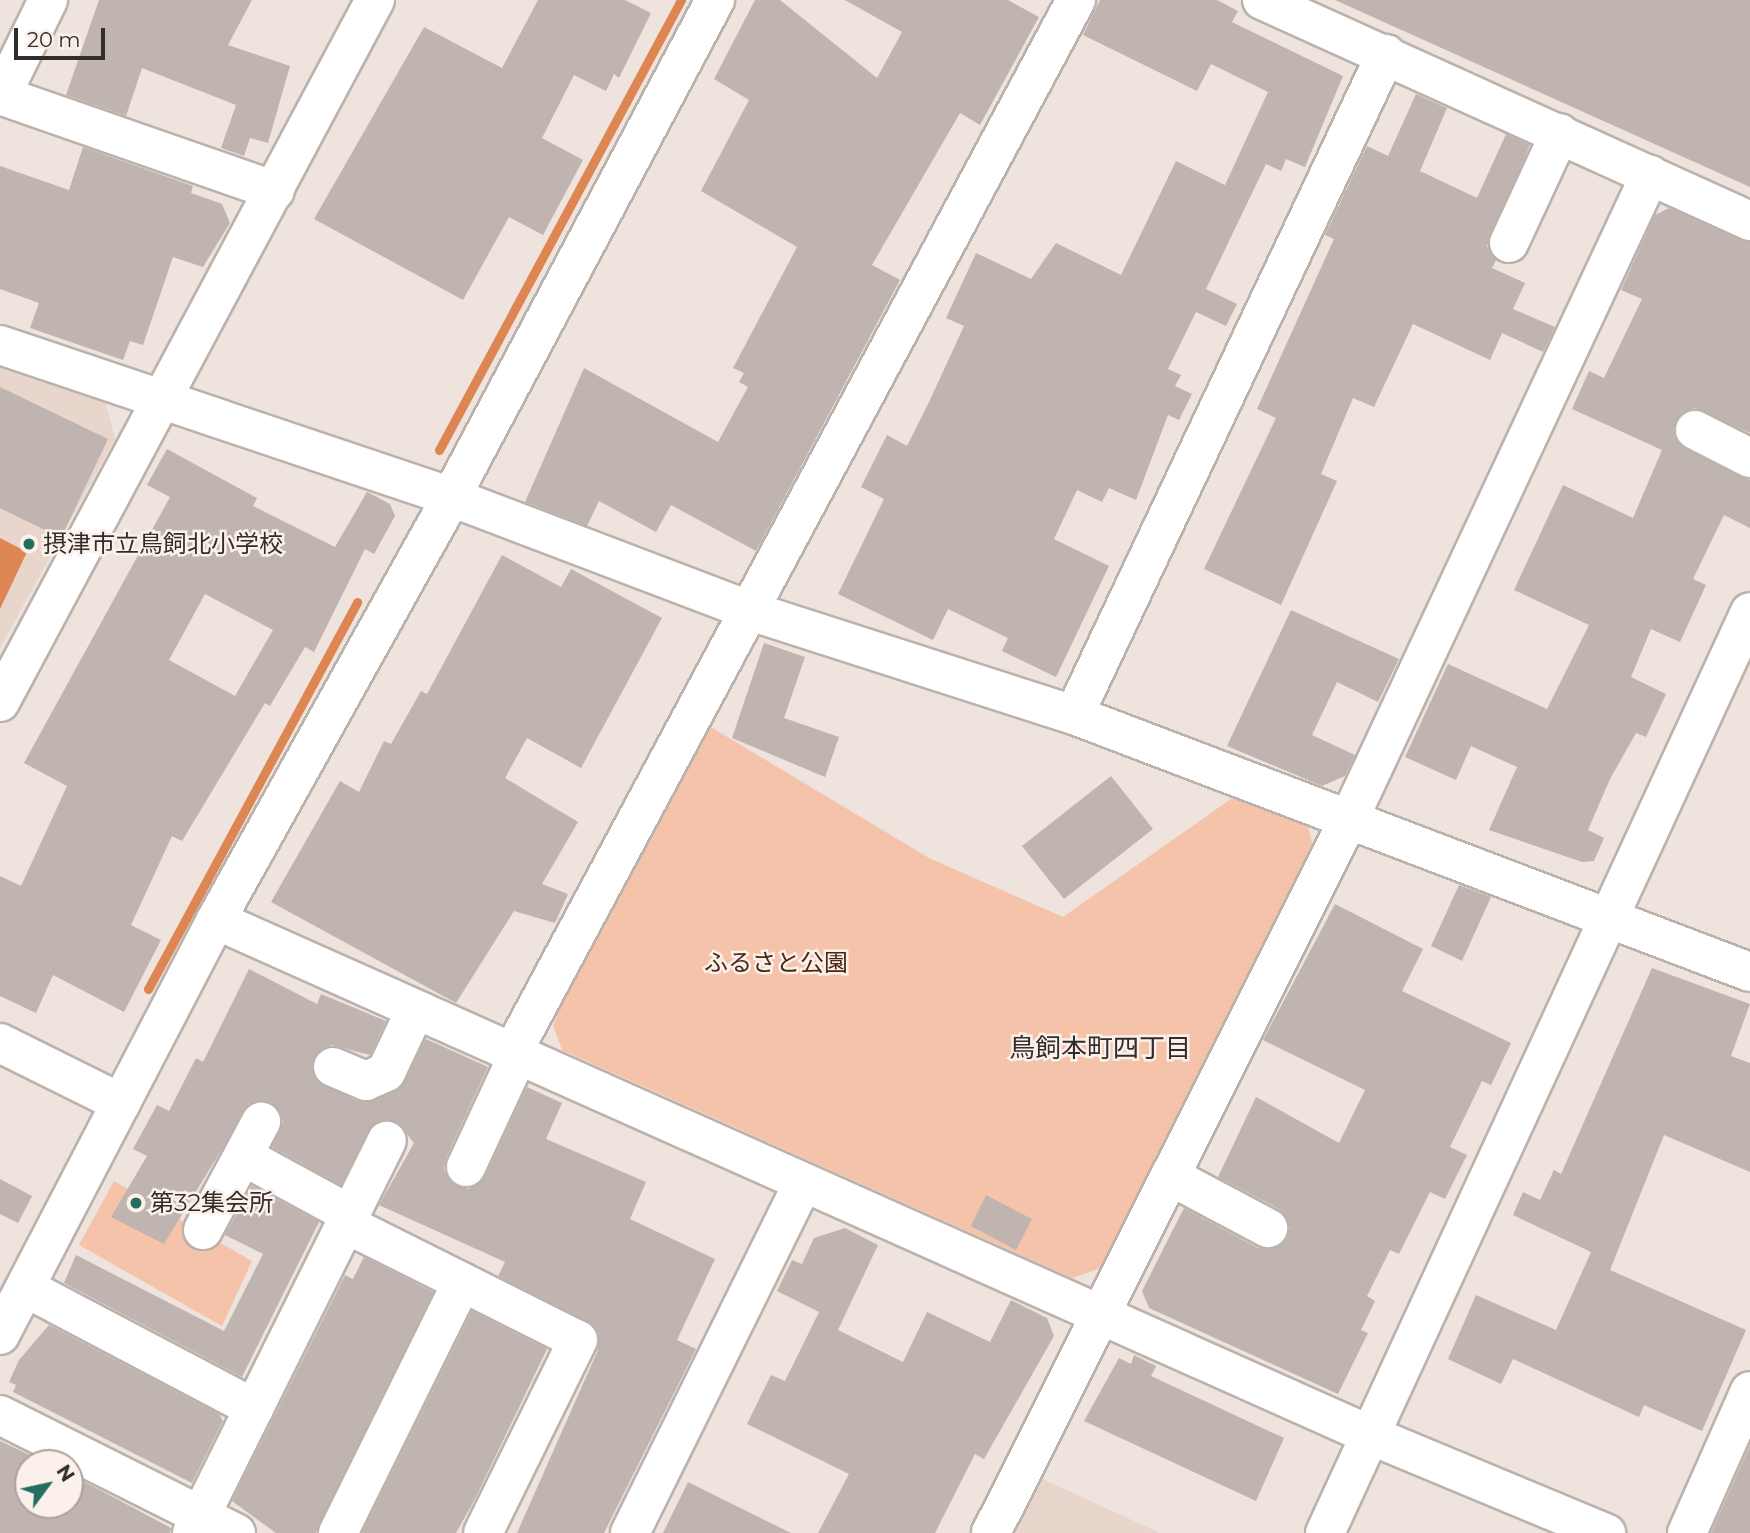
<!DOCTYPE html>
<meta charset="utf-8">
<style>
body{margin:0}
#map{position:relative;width:1750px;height:1533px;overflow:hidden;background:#eee3dd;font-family:Montserrat,"Noto Sans JP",sans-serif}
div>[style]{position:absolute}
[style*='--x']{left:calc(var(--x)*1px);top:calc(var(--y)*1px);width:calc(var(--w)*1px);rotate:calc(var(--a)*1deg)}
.built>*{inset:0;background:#e8d6cc}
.green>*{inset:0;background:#f5c3a9}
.water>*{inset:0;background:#dd8653}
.stream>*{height:9px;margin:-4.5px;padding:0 4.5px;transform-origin:4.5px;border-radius:4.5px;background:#dd8653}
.building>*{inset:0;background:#bfb4af}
.roads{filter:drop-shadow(2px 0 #bcb2ac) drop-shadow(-2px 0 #bcb2ac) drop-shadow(0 2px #bcb2ac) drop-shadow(0 -2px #bcb2ac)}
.minor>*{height:38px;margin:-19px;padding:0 19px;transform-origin:19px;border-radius:19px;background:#fff}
.dots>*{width:19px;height:19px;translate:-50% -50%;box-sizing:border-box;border:4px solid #fbf0ea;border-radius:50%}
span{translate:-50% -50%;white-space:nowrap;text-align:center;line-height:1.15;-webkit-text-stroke:5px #fbf0ea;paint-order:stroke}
.poi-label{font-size:24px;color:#322d2b}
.left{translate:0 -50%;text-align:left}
.park-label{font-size:24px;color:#4a2711}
.neighbourhood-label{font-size:26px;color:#322d2b}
.north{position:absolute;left:14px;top:1449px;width:70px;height:70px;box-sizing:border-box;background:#fbf0ea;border:2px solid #aba29e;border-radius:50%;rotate:57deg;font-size:19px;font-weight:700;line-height:28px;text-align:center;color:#322d2b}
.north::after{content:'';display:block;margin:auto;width:24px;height:32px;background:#256c61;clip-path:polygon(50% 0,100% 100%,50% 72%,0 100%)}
.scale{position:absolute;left:14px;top:28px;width:91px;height:32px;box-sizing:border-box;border:4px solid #322d2b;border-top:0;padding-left:9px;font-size:21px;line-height:24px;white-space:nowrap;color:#322d2b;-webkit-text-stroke:5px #fbf0ea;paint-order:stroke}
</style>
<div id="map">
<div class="built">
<div style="clip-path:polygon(0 366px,106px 403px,115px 439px,0 648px)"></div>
<div style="clip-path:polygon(1034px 1475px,1160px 1533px,1008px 1533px)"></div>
</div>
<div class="green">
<div style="clip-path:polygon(709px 726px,929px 858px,1063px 917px,1238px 794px,1305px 816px,1314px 850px,1101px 1268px,1072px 1278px,562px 1050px,553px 1026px,567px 989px)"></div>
<div style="clip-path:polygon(114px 1181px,252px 1261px,222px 1326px,79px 1245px)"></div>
</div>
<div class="water">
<div style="clip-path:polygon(0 538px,27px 552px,0 609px)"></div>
</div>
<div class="stream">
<div style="--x:439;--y:450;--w:511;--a:-61.73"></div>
<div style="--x:148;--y:989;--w:440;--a:-61.6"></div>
</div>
<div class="building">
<div style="clip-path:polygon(99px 0,252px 0,228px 45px,290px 66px,268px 143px,250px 138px,244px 156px,221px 148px,236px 105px,142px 68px,126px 116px,66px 95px)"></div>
<div style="clip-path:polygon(538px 0,625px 0,651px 13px,619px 78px,614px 74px,606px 91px,574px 75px,542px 138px,583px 160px,543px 235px,509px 217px,463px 300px,314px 219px,424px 27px,502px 68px)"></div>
<div style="clip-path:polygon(755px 0,780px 0,877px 78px,902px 32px,845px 0,1008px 0,1039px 17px,980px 125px,960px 113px,872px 265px,900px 280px,756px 551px,671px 505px,656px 532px,599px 501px,587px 526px,525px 502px,584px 368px,718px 442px,748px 387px,739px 382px,744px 373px,733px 368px,797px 247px,701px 191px,749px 100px,714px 79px)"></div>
<div style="clip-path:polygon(1100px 0,1217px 0,1238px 11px,1232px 22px,1343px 76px,1305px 167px,1286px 159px,1281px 171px,1266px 164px,1206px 289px,1237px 304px,1226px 326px,1196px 312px,1168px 369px,1181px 375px,1175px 386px,1192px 394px,1179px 420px,1168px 415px,1136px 500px,1109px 488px,1102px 502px,1077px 490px,1054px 539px,1109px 566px,1056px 677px,1002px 651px,1008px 638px,948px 609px,933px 640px,838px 594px,884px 499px,861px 487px,887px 435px,907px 446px,929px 402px,964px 326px,946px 318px,976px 253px,1031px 279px,1056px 243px,1121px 275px,1176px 161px,1225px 185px,1268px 92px,1211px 64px,1197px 91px,1083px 35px)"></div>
<div style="clip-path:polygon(1335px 0,1750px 0,1750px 187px)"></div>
<div style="clip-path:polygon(1416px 94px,1447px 108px,1420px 171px,1477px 198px,1506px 134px,1530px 145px,1487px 246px,1496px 260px,1492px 268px,1525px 283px,1513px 309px,1555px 327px,1543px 352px,1502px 333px,1490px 360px,1413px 324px,1374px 407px,1353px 398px,1321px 474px,1337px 481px,1281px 605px,1204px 569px,1276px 418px,1257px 409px,1334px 239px,1325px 235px,1367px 146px,1388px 156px)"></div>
<div style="clip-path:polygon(83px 147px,193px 186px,191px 193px,222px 204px,230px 223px,203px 267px,173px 257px,143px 345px,130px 341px,123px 360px,30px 328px,39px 303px,0 289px,0 166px,69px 190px)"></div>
<div style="clip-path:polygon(1669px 208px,1750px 242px,1750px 433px,1695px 408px,1683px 412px,1673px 430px,1685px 449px,1750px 480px,1750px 528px,1724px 515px,1693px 579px,1706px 585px,1680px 642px,1651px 629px,1631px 677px,1666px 694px,1646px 737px,1636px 733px,1610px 779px,1588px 830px,1604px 838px,1594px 861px,1582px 862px,1489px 830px,1517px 767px,1471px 746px,1456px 780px,1405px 757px,1448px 664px,1547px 709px,1589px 625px,1514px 590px,1563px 485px,1633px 518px,1662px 450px,1572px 409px,1589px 371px,1604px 378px,1642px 299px,1621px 290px,1655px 215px)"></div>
<div style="clip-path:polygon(0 387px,108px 439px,61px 538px,0 508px)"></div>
<div style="clip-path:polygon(evenodd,167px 449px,257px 498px,253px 506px,335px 547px,367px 492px,390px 504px,395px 516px,374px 554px,365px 549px,314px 652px,305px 647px,270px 706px,265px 703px,182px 841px,172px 836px,131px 925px,161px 940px,124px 1012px,53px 975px,36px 1013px,0 996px,0 876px,21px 886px,67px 786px,24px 763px,170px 497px,147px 485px,167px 449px,205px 594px,273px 630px,235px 696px,169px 660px,205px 594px)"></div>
<div style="clip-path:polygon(502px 555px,561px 587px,571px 569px,662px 618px,581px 768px,527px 738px,505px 778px,578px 822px,542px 884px,568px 894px,555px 923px,514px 911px,456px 1003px,271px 902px,340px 781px,359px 792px,384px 741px,391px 744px,421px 691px,427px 694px)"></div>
<div style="clip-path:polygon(1291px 610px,1399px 659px,1378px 702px,1337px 682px,1312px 735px,1355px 755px,1345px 776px,1322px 786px,1227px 746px)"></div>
<div style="clip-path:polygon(764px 643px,805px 657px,784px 718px,839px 737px,825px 777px,732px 738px)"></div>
<div style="clip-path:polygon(1111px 776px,1153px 829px,1064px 899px,1022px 846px)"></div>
<div style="clip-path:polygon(1459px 885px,1491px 897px,1462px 961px,1431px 946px)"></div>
<div style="clip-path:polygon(1335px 904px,1423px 949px,1402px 991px,1511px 1043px,1491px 1085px,1482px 1081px,1450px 1147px,1467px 1155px,1445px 1199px,1430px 1192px,1399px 1254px,1390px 1250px,1367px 1296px,1375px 1301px,1361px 1330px,1368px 1333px,1338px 1394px,1149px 1308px,1142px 1291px,1184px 1208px,1258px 1248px,1279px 1247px,1287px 1239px,1290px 1227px,1279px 1209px,1218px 1177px,1256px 1097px,1339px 1143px,1365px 1090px,1263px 1040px)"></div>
<div style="clip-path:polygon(1652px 968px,1750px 1004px,1731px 1056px,1750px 1063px,1750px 1172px,1664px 1135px,1610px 1270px,1746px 1330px,1702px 1431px,1644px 1405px,1639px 1417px,1513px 1359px,1501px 1384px,1448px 1359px,1476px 1295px,1556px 1330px,1591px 1252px,1513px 1215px,1523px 1192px,1540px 1200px,1554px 1170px,1561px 1174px)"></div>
<div style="clip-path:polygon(249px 969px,317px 1004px,321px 994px,386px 1021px,370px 1055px,331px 1045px,313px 1059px,316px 1081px,357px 1101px,396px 1091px,426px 1039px,488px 1067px,446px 1158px,444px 1170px,456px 1186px,469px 1189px,485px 1177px,527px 1087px,562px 1103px,546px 1139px,646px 1182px,630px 1219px,715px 1259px,677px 1340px,696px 1349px,604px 1533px,517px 1533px,598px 1350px,597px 1329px,498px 1276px,505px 1262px,379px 1205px,414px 1143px,397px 1122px,374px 1123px,341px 1185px,272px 1147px,283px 1122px,280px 1111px,271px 1102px,250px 1103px,164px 1244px,111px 1217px,147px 1156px,133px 1149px,157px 1105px,169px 1111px,196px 1058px,203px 1062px)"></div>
<div style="clip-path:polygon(0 1179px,32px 1196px,18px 1223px,0 1214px)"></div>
<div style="clip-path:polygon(252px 1186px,319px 1222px,242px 1377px,64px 1283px,76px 1255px,224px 1331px,263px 1254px,225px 1235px)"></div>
<div style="clip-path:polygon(986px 1195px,1032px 1219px,1016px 1250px,971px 1226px)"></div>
<div style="clip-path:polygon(845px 1228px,878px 1245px,838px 1330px,903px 1362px,927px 1312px,990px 1342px,1011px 1300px,1047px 1318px,1054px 1336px,984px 1459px,975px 1454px,935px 1533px,818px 1533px,849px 1474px,747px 1424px,771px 1375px,785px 1381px,819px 1312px,777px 1291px,792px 1260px,802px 1264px,814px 1238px)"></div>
<div style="clip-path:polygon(364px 1257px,433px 1292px,316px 1533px,276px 1533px,232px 1501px,345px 1275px,353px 1279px)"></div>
<div style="clip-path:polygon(472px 1311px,547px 1349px,475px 1499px,456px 1533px,362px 1533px)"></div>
<div style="clip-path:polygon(49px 1325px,219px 1414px,223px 1421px,192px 1483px,13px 1392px,16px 1385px,9px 1382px,19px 1360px)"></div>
<div style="clip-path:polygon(1134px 1355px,1156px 1366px,1151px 1376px,1284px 1438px,1256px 1501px,1084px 1421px,1119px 1358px,1131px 1364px)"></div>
<div style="clip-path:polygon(0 1441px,47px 1463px,28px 1463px,28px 1505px,70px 1505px,70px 1474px,171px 1528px,170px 1533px,0 1533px)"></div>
<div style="clip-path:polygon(1750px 1445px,1750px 1533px,1711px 1533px)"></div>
<div style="clip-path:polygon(688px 1482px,791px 1533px,663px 1533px)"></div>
</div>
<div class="roads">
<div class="minor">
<div style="--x:1262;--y:0;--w:536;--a:24.36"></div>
<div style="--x:0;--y:95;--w:291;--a:19.2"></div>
<div style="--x:1;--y:96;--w:107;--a:-63.9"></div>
<div style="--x:1509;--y:243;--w:121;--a:-65.1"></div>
<div style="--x:0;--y:345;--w:476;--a:18.6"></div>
<div style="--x:451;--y:497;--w:323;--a:20.8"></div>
<div style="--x:753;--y:612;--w:337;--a:17.8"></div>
<div style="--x:1074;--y:715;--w:723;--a:20.82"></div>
<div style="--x:1695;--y:430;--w:62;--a:27"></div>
<div style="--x:0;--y:702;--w:796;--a:-61.89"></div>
<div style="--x:1074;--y:715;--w:731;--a:-64.73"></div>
<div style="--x:216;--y:920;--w:1264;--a:24.05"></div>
<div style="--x:1370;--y:1435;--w:256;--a:22.6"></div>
<div style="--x:0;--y:1043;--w:135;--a:26.4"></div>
<div style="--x:511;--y:1055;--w:1197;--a:-61.83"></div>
<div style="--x:333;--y:1067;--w:36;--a:23"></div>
<div style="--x:366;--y:1081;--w:22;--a:-24"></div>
<div style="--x:386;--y:1072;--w:68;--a:-64.6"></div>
<div style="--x:243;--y:1156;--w:123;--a:28.6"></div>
<div style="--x:466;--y:1167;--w:121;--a:-65.1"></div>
<div style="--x:1172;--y:1177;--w:109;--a:28"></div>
<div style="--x:346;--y:1224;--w:259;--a:26.6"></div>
<div style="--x:578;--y:1340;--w:215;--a:116.2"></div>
<div style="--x:203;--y:1230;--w:123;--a:-61.8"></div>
<div style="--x:26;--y:1288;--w:258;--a:27.8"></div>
<div style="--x:0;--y:1335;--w:468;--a:-62.5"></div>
<div style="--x:216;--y:920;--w:484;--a:-60.9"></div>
<div style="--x:451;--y:497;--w:563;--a:-62.02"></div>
<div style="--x:0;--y:1415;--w:264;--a:26.6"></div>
<div style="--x:192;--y:1533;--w:438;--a:-63.6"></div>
<div style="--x:338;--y:1533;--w:280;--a:-63.7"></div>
<div style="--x:630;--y:1533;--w:390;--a:-63.7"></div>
<div style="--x:991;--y:1533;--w:801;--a:-63.37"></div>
<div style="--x:1350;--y:817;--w:709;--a:-64.95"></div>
<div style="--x:1325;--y:1533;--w:1014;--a:-65.23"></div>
<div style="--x:1687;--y:1533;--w:155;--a:-66.1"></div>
</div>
</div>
<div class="dots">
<div style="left:29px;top:544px;background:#256c61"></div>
<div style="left:136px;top:1203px;background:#256c61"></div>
</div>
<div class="poi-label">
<span class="left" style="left:43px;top:544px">摂津市立鳥飼北小学校</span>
<span class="left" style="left:150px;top:1203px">第32集会所</span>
</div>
<div class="park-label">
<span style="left:776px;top:963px">ふるさと公園</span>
</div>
<div class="neighbourhood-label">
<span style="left:1100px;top:1049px">鳥飼本町四丁目</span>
</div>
<div class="north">N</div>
<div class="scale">20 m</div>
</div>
